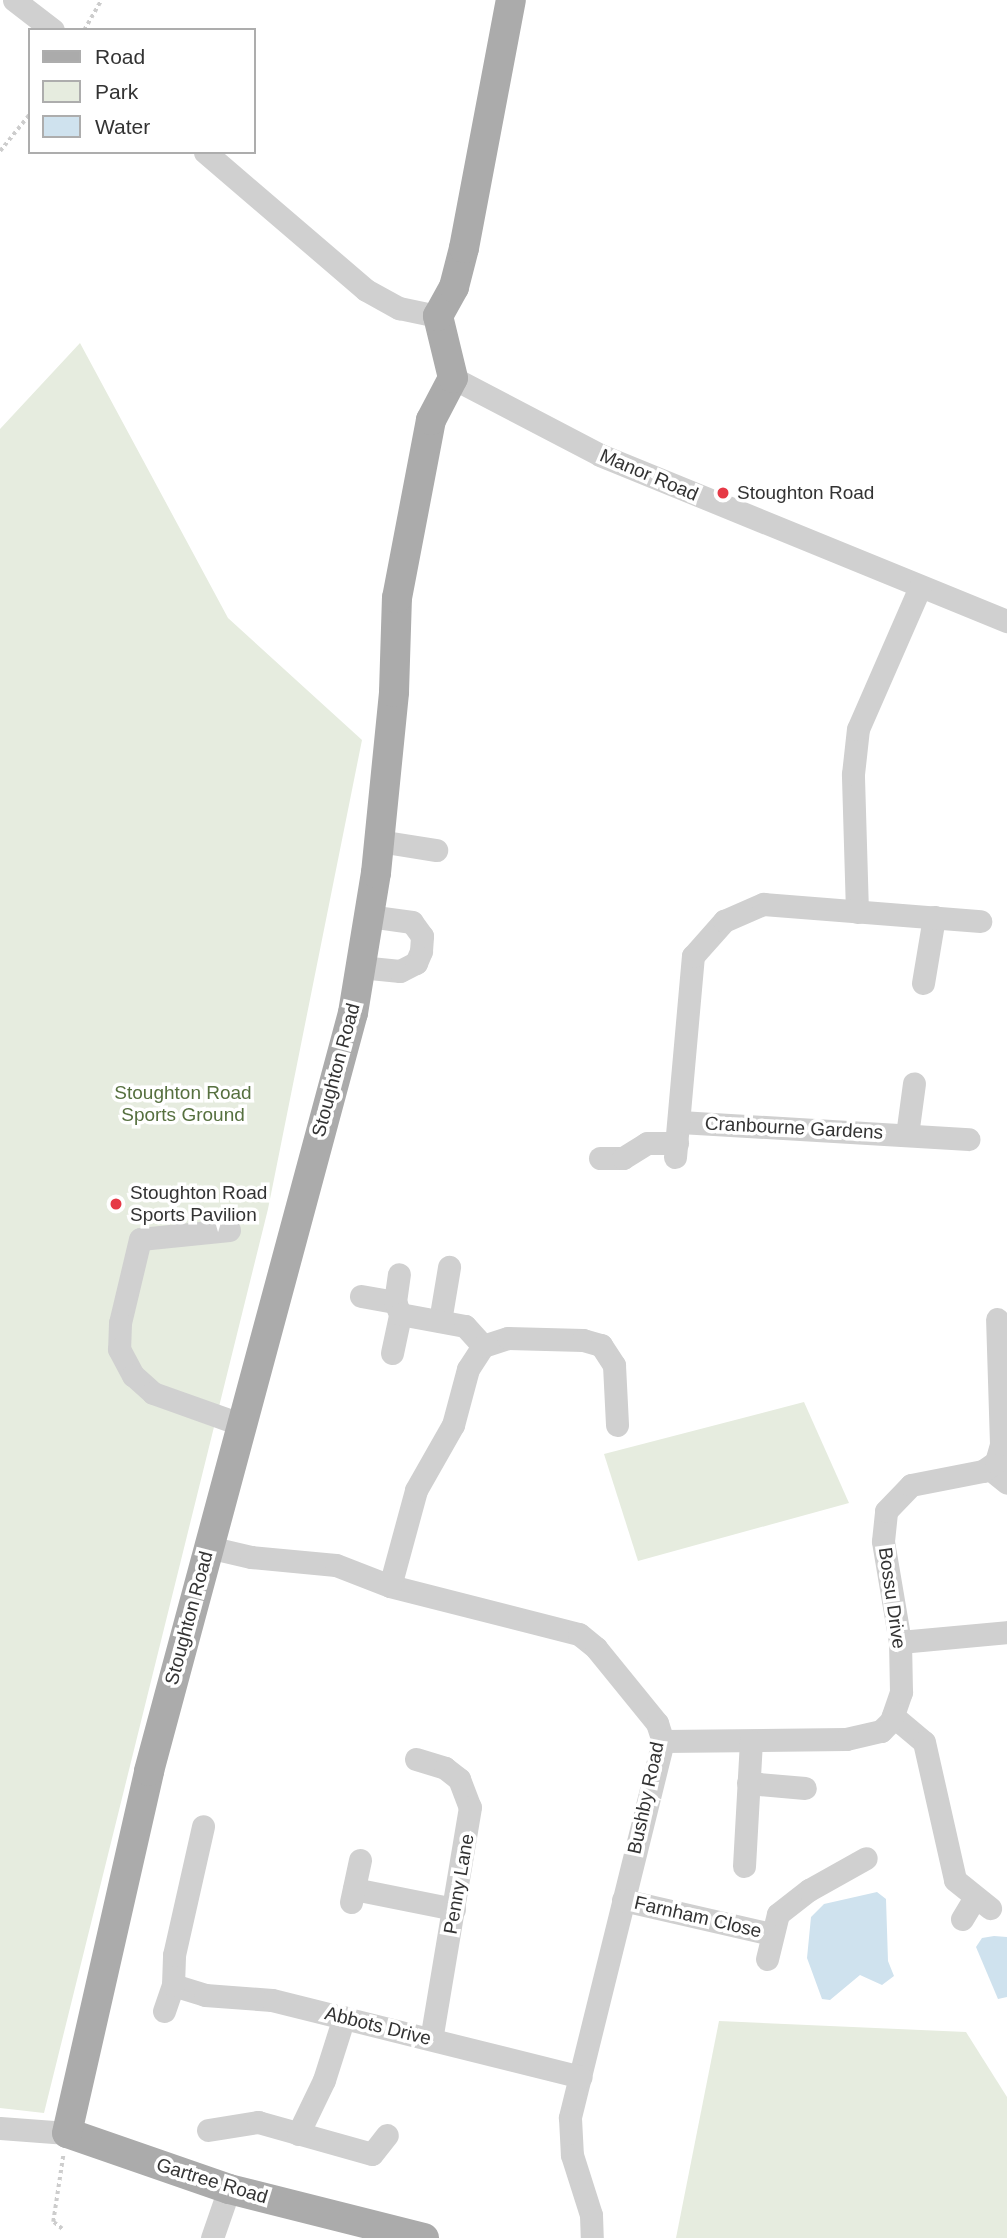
<!DOCTYPE html>
<style>
body{margin:0}
#map{position:relative;width:1007px;height:2238px;overflow:hidden;background:#fff;font-family:Arial,sans-serif}
div>[style]{position:absolute}
[style*='--x']{left:calc(var(--x)*1px);top:calc(var(--y)*1px);width:calc(var(--w)*1px);rotate:calc(var(--a)*1deg)}
.green>*{inset:0;background:#e6ecdf}
.water>*{inset:0;background:#cfe2ee}
.path>*{height:3.5px;margin-top:-1.75px;transform-origin:0;background:repeating-linear-gradient(90deg,#cdcdcd 0 3.5px,transparent 0 7px)}
.minor>*{height:23px;margin:-11.5px;padding:0 11.5px;transform-origin:11.5px;border-radius:11.5px;background:#d0d0d0}
.major>*{height:30px;margin:-15px;padding:0 15px;transform-origin:15px;border-radius:15px;background:#ababab}
.dots>*{width:19px;height:19px;translate:-50% -50%;box-sizing:border-box;border:4px solid #fff;border-radius:50%}
span{translate:-50% -50%;white-space:nowrap;text-align:center;line-height:1.15;-webkit-text-stroke:7px #fff;paint-order:stroke}
.street-label{font-size:19px;color:#333}
.poi-label{font-size:19px;color:#333}
.left{translate:0 -50%;text-align:left}
.park-label{font-size:19px;color:#56703f}
.legend{position:absolute;left:28px;top:28px;width:228px;height:126px;box-sizing:border-box;background:#fff;border:2px solid #adadad;margin:0;padding:9px 12px;list-style:none;font-size:21px;color:#333}
.legend li{display:flex;align-items:center;gap:14px;height:35px}
.legend b{width:35px;border:2px solid #adadad}
</style>
<div id="map">
<div class="green">
<div style="clip-path:polygon(80px 343px,228px 618px,362px 740px,268px 1209px,44px 2113px,0 2108px,0 429px)"></div>
<div style="clip-path:polygon(804px 1402px,849px 1503px,638px 1561px,604px 1454px)"></div>
<div style="clip-path:polygon(719px 2021px,966px 2032px,1007px 2097px,1007px 2238px,676px 2238px)"></div>
</div>
<div class="water">
<div style="clip-path:polygon(877px 1892px,886px 1899px,888px 1961px,894px 1976px,882px 1985px,860px 1975px,830px 2000px,822px 1999px,807px 1958px,811px 1917px,824px 1904px)"></div>
<div style="clip-path:polygon(994px 1936px,1007px 1937px,1007px 1997px,998px 1999px,976px 1947px,982px 1938px)"></div>
</div>
<div class="path">
<div style="--x:84;--y:30;--w:34;--a:-60"></div>
<div style="--x:0;--y:151;--w:48;--a:-51"></div>
<div style="--x:62;--y:2229;--w:11;--a:-142"></div>
<div style="--x:53;--y:2222;--w:67;--a:-81.4"></div>
</div>
<div class="minor">
<div style="--x:14;--y:0;--w:49;--a:37.6"></div>
<div style="--x:205;--y:152;--w:212;--a:40.6"></div>
<div style="--x:366;--y:290;--w:38;--a:29"></div>
<div style="--x:399;--y:308;--w:40;--a:12"></div>
<div style="--x:453;--y:378;--w:166;--a:27.6"></div>
<div style="--x:600;--y:455;--w:440;--a:22.2"></div>
<div style="--x:379;--y:841;--w:58;--a:9"></div>
<div style="--x:857;--y:912;--w:138;--a:-91.7"></div>
<div style="--x:853;--y:774;--w:45;--a:-83.7"></div>
<div style="--x:858;--y:729;--w:155;--a:-66.4"></div>
<div style="--x:360;--y:967;--w:40;--a:5.7"></div>
<div style="--x:400;--y:971;--w:18;--a:-27"></div>
<div style="--x:416;--y:963;--w:13;--a:-67"></div>
<div style="--x:421;--y:951;--w:15;--a:-86"></div>
<div style="--x:422;--y:936;--w:17;--a:-126"></div>
<div style="--x:412;--y:922;--w:43;--a:-172.1"></div>
<div style="--x:923;--y:983;--w:67;--a:-80.5"></div>
<div style="--x:680;--y:1122;--w:289;--a:3.4"></div>
<div style="--x:907;--y:1135;--w:52;--a:-82.3"></div>
<div style="--x:675;--y:1157;--w:202;--a:-84.9"></div>
<div style="--x:693;--y:956;--w:47;--a:-48.5"></div>
<div style="--x:724;--y:921;--w:43;--a:-23.6"></div>
<div style="--x:763;--y:904;--w:218;--a:4.5"></div>
<div style="--x:600;--y:1158;--w:23;--a:0"></div>
<div style="--x:623;--y:1158;--w:28;--a:-32"></div>
<div style="--x:647;--y:1143;--w:30;--a:0"></div>
<div style="--x:229;--y:1230;--w:89;--a:174.2"></div>
<div style="--x:140;--y:1239;--w:86;--a:103.4"></div>
<div style="--x:120;--y:1323;--w:26;--a:92"></div>
<div style="--x:119;--y:1349;--w:30;--a:62"></div>
<div style="--x:133;--y:1375;--w:27;--a:42"></div>
<div style="--x:153;--y:1393;--w:92;--a:19.6"></div>
<div style="--x:361;--y:1296;--w:35;--a:10"></div>
<div style="--x:395;--y:1302;--w:13;--a:67"></div>
<div style="--x:395;--y:1302;--w:28;--a:-82"></div>
<div style="--x:440;--y:1321;--w:55;--a:-80.5"></div>
<div style="--x:392;--y:1353;--w:40;--a:-78"></div>
<div style="--x:400;--y:1314;--w:66;--a:10.5"></div>
<div style="--x:465;--y:1326;--w:27;--a:48"></div>
<div style="--x:990;--y:1469;--w:22;--a:39"></div>
<div style="--x:208;--y:1547;--w:44;--a:13.1"></div>
<div style="--x:251;--y:1557;--w:85;--a:5.4"></div>
<div style="--x:336;--y:1565;--w:58;--a:21.3"></div>
<div style="--x:390;--y:1586;--w:195;--a:14.3"></div>
<div style="--x:579;--y:1634;--w:22;--a:39"></div>
<div style="--x:596;--y:1648;--w:97;--a:50.9"></div>
<div style="--x:657;--y:1723;--w:19;--a:72"></div>
<div style="--x:663;--y:1741;--w:388;--a:103.9"></div>
<div style="--x:570;--y:2118;--w:37;--a:87"></div>
<div style="--x:572;--y:2155;--w:63;--a:72.4"></div>
<div style="--x:591;--y:2215;--w:23;--a:88"></div>
<div style="--x:390;--y:1586;--w:99;--a:-74.8"></div>
<div style="--x:416;--y:1490;--w:75;--a:-60.4"></div>
<div style="--x:453;--y:1425;--w:58;--a:-75"></div>
<div style="--x:468;--y:1369;--w:27;--a:-57"></div>
<div style="--x:483;--y:1346;--w:26;--a:-18"></div>
<div style="--x:508;--y:1338;--w:75;--a:1.5"></div>
<div style="--x:583;--y:1340;--w:19;--a:16"></div>
<div style="--x:601;--y:1345;--w:24;--a:57"></div>
<div style="--x:614;--y:1365;--w:60;--a:87.1"></div>
<div style="--x:900;--y:1642;--w:107;--a:-5.3"></div>
<div style="--x:893;--y:1716;--w:40;--a:40"></div>
<div style="--x:924;--y:1742;--w:141;--a:77.3"></div>
<div style="--x:955;--y:1880;--w:45;--a:38.7"></div>
<div style="--x:663;--y:1741;--w:183;--a:-0.6"></div>
<div style="--x:846;--y:1739;--w:36;--a:-13"></div>
<div style="--x:881;--y:1731;--w:14;--a:-45"></div>
<div style="--x:891;--y:1721;--w:31;--a:-71"></div>
<div style="--x:901;--y:1692;--w:50;--a:-91.1"></div>
<div style="--x:900;--y:1642;--w:102;--a:-99.6"></div>
<div style="--x:883;--y:1541;--w:30;--a:-84"></div>
<div style="--x:886;--y:1511;--w:36;--a:-46"></div>
<div style="--x:911;--y:1485;--w:73;--a:-11"></div>
<div style="--x:983;--y:1471;--w:16;--a:-35"></div>
<div style="--x:996;--y:1462;--w:19;--a:-74"></div>
<div style="--x:1001;--y:1444;--w:125;--a:-91.8"></div>
<div style="--x:416;--y:1759;--w:30;--a:17"></div>
<div style="--x:445;--y:1768;--w:18;--a:38"></div>
<div style="--x:459;--y:1779;--w:30;--a:69"></div>
<div style="--x:470;--y:1807;--w:235;--a:99.5"></div>
<div style="--x:748;--y:1783;--w:57;--a:5"></div>
<div style="--x:744;--y:1866;--w:125;--a:-86.8"></div>
<div style="--x:354;--y:1889;--w:102;--a:11.3"></div>
<div style="--x:623;--y:1900;--w:153;--a:12.9"></div>
<div style="--x:351;--y:1902;--w:43;--a:-77.9"></div>
<div style="--x:962;--y:1919;--w:23;--a:-59"></div>
<div style="--x:767;--y:1959;--w:46;--a:-76.3"></div>
<div style="--x:778;--y:1914;--w:39;--a:-38"></div>
<div style="--x:809;--y:1890;--w:65;--a:-29.3"></div>
<div style="--x:173;--y:1985;--w:34;--a:17"></div>
<div style="--x:205;--y:1995;--w:67;--a:4.3"></div>
<div style="--x:272;--y:2000;--w:318;--a:14"></div>
<div style="--x:164;--y:2011;--w:28;--a:-71"></div>
<div style="--x:173;--y:1985;--w:30;--a:-88"></div>
<div style="--x:174;--y:1955;--w:132;--a:-77.3"></div>
<div style="--x:0;--y:2128;--w:67;--a:4.3"></div>
<div style="--x:208;--y:2130;--w:51;--a:-9.1"></div>
<div style="--x:258;--y:2122;--w:118;--a:15.7"></div>
<div style="--x:372;--y:2154;--w:24;--a:-52"></div>
<div style="--x:298;--y:2134;--w:60;--a:-64.3"></div>
<div style="--x:324;--y:2080;--w:66;--a:-72.4"></div>
<div style="--x:212;--y:2238;--w:52;--a:-70.9"></div>
</div>
<div class="major">
<div style="--x:424;--y:2238;--w:201;--a:-165.9"></div>
<div style="--x:229;--y:2189;--w:171;--a:-160.9"></div>
<div style="--x:67;--y:2133;--w:371;--a:-77.2"></div>
<div style="--x:149;--y:1771;--w:785;--a:-74.94"></div>
<div style="--x:353;--y:1013;--w:142;--a:-80.7"></div>
<div style="--x:376;--y:873;--w:182;--a:-84.3"></div>
<div style="--x:394;--y:692;--w:94;--a:-88.2"></div>
<div style="--x:397;--y:598;--w:181;--a:-79.2"></div>
<div style="--x:431;--y:420;--w:47;--a:-62.4"></div>
<div style="--x:453;--y:378;--w:64;--a:-103.6"></div>
<div style="--x:438;--y:316;--w:33;--a:-61"></div>
<div style="--x:454;--y:287;--w:40;--a:-75.6"></div>
<div style="--x:464;--y:248;--w:252;--a:-79.3"></div>
</div>
<div class="dots">
<div style="left:723px;top:493px;background:#e63946"></div>
<div style="left:116px;top:1204px;background:#e63946"></div>
</div>
<div class="street-label">
<span style="left:649px;top:475px;rotate:23deg">Manor Road</span>
<span style="left:336px;top:1070px;rotate:-75deg">Stoughton Road</span>
<span style="left:794px;top:1128px;rotate:3deg">Cranbourne Gardens</span>
<span style="left:892px;top:1598px;rotate:82deg">Bossu Drive</span>
<span style="left:189px;top:1618px;rotate:-75deg">Stoughton Road</span>
<span style="left:646px;top:1798px;rotate:-78deg">Bushby Road</span>
<span style="left:459px;top:1884px;rotate:-80deg">Penny Lane</span>
<span style="left:698px;top:1917px;rotate:13deg">Farnham Close</span>
<span style="left:378px;top:2026px;rotate:14deg">Abbots Drive</span>
<span style="left:212px;top:2181px;rotate:17deg">Gartree Road</span>
</div>
<div class="poi-label">
<span class="left" style="left:737px;top:493px">Stoughton Road</span>
<span class="left" style="left:130px;top:1204px">Stoughton Road<br>Sports Pavilion</span>
</div>
<div class="park-label">
<span style="left:183px;top:1104px">Stoughton Road<br>Sports Ground</span>
</div>
<ul class="legend">
<li><b style="height:9px;background:#ababab"></b>Road</li>
<li><b style="height:19px;background:#e6ecdf"></b>Park</li>
<li><b style="height:19px;background:#cfe2ee"></b>Water</li>
</ul>
</div>
